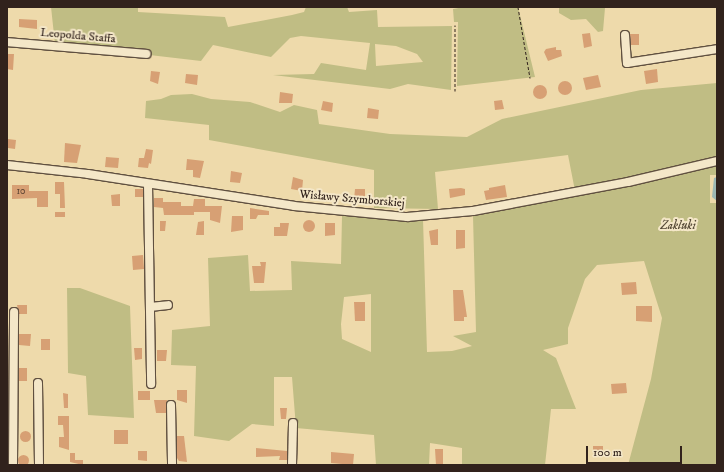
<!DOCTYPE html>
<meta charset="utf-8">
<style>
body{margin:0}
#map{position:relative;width:724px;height:472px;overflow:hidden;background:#eedaab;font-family:"IM FELL DW Pica",serif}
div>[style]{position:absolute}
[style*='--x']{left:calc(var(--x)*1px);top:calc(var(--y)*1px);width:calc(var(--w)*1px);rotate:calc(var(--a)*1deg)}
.green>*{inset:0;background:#c0bd84}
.water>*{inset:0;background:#9db8b3}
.building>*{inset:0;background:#d7a074}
.round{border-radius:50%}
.path>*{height:1px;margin-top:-0.5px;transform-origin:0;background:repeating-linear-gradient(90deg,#31221c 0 3px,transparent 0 5px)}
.roads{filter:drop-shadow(1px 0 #605040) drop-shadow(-1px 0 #605040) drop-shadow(0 1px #605040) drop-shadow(0 -1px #605040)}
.minor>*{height:8px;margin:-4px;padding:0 4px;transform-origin:4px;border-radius:4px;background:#f4e7c8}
span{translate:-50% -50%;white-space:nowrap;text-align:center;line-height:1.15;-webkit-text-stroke:4px #f4e7c8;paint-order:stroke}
.number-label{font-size:10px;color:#5a4232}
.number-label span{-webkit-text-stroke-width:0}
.street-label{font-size:12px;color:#31221c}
.park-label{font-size:12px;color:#554936;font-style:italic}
.frame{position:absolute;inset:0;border:8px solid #31221c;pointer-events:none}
.scale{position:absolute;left:586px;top:446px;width:96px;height:18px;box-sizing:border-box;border:2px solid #31221c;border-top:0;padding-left:5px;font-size:12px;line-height:14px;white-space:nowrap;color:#31221c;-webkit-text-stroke:3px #f4e7c8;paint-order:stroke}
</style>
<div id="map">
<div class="green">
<div style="clip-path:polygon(evenodd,51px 7px,138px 7px,138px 12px,225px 17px,228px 27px,292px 15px,304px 12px,306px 7px,347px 7px,349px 12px,377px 10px,378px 27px,452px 26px,451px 90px,408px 84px,390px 89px,273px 75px,314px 74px,321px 63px,366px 70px,370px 43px,301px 36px,290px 38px,271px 57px,213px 45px,201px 61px,55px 44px,51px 7px,375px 44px,396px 46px,417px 54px,423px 62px,376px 66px,375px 44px)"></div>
<div style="clip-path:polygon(464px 7px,518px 7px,535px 77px,457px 86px,458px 22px,454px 22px,453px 9px)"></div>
<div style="clip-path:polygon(559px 7px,607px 7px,605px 8px,603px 31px,598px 32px,586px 19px,571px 20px,559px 13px)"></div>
<div style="clip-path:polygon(evenodd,717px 83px,717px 175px,710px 175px,710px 203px,717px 203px,717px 465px,628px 465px,651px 379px,662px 318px,644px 261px,597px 265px,585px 279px,568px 328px,568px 344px,543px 350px,556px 358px,576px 409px,551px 409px,545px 465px,462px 465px,462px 448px,430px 443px,429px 465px,376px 465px,374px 435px,296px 428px,292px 377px,274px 377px,274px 426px,252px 424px,229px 441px,194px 436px,196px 366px,171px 365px,172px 330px,210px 326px,208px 258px,248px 255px,250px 291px,292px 290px,291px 261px,341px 264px,342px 216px,423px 219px,427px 352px,452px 351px,472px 346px,453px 336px,476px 332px,473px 216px,576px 196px,568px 155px,435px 172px,438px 209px,374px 208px,374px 170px,209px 140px,209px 125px,145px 118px,146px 101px,161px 99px,171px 95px,192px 94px,211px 99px,250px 102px,280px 112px,294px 105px,317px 110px,319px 124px,390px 134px,467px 137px,502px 119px,641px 90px,717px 83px,371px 294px,371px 352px,342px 339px,341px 324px,344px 297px,371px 294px)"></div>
<div style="clip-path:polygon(67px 288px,80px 288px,130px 306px,134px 418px,88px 415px,86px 376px,68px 373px)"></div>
</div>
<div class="water">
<div style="clip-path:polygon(717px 177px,717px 201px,712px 197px,714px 178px)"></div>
</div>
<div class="building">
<div style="clip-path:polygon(19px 19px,37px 20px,37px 29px,19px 27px)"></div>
<div style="clip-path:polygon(590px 33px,592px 46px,584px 48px,582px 34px)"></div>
<div style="clip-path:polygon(630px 34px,639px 34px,639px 45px,631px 45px)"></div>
<div style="clip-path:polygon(556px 47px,556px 50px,561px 50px,562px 56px,548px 61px,544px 52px,546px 49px)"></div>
<div style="clip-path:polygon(7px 54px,14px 54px,13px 70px,7px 69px)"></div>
<div style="clip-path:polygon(657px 69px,658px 82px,646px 84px,644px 71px)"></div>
<div style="clip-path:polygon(151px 71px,160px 72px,158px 84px,150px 81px)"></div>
<div style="clip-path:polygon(186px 74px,198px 75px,197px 85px,185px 83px)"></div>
<div style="clip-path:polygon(598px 75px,601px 87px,586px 90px,583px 78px)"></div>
<div class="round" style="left:558px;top:81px;width:14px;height:14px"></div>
<div class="round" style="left:533px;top:85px;width:14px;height:14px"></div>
<div style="clip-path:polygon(280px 92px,293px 94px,292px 103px,279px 103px)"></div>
<div style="clip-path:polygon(502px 100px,504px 109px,495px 110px,494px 101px)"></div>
<div style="clip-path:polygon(323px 101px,333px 103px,332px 112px,321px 110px)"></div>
<div style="clip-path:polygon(368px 108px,379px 110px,378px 119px,367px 118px)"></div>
<div style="clip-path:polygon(8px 139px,16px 140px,15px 149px,8px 148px)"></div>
<div style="clip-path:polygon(65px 143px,81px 145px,77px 163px,64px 162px)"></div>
<div style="clip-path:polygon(146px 149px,153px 150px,151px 164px,149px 163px,148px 168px,138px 167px,139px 158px,144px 158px)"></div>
<div style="clip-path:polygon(106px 157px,119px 158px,118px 168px,105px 167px)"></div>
<div style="clip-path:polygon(187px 159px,204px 161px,200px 178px,193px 177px,193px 170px,186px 170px)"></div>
<div style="clip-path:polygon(231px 171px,242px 173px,240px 183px,230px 182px)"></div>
<div style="clip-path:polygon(293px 177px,303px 180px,302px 191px,291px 189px)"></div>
<div style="clip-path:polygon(55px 182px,64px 182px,65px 208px,60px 208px,60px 194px,55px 194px)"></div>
<div style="clip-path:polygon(12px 185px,29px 185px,29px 191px,48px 191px,48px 207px,37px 207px,37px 198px,12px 199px)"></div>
<div style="clip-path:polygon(505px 185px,507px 197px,486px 200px,484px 191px,489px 190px,489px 188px)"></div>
<div style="clip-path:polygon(461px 188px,465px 189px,465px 195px,450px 198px,449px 189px)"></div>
<div style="clip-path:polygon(135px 189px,143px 189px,143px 197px,135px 197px)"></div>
<div style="clip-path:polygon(355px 189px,365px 189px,365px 201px,354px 200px)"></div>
<div style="clip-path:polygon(120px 194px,120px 206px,112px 206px,111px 195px)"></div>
<div style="clip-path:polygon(154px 198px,163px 198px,163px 202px,181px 202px,181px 206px,193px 206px,194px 199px,205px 199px,205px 206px,222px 206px,220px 223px,210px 220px,210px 212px,194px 212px,194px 215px,164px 215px,163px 208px,154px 207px)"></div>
<div style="clip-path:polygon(250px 208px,269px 211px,269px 215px,258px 215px,256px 219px,250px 219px)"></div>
<div style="clip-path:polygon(55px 212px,65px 212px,65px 217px,55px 217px)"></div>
<div style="clip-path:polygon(232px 216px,243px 216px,243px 230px,231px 232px)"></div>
<div class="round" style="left:303px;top:220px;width:12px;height:12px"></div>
<div style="clip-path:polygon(160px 221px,166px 221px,165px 231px,160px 231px)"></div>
<div style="clip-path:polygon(204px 221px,204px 235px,196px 235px,198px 222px)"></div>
<div style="clip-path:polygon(280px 223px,289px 223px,287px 236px,274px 236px,274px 227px,280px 227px)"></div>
<div style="clip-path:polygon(325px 223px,335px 223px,335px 235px,325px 236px)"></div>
<div style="clip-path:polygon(438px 229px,438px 245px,431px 245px,429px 231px)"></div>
<div style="clip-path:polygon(456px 230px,465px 230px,465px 248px,456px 249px)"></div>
<div style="clip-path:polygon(143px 255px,144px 269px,133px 270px,132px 256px)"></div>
<div style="clip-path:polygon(260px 262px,266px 262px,264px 283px,254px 283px,252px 266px,261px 266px)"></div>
<div style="clip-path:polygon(636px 282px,637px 294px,622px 295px,621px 283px)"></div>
<div style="clip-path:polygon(453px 290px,463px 290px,467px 317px,464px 317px,464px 321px,454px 321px)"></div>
<div style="clip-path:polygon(354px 302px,365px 302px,365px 321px,355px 321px)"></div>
<div style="clip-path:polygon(17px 305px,27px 305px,27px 314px,19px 314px)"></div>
<div style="clip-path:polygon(636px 306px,652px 306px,652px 322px,636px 321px)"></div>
<div style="clip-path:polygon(19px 334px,31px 334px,30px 346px,19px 345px)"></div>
<div style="clip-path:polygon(41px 339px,50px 339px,50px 350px,41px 350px)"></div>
<div style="clip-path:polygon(134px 348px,142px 348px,142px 359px,135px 360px)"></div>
<div style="clip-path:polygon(157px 350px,167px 350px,166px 361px,157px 361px)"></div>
<div style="clip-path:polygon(19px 368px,27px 368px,27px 381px,19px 381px)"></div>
<div style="clip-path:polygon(626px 383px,627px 393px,612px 394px,611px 384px)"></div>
<div style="clip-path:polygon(177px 390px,187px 390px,187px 403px,177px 400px)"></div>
<div style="clip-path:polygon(138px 391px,150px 391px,150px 400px,138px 400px)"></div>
<div style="clip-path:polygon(63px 393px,68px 394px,68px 408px,64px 408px)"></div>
<div style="clip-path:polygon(154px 400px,167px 400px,166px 413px,156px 413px)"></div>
<div style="clip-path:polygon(280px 408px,287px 408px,286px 419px,281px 419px)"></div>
<div style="clip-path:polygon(58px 416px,69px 416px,69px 450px,59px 447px,59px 437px,64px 437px,63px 425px,58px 425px)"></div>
<div style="clip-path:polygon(114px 430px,128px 430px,128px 444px,114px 444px)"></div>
<div class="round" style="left:19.5px;top:430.5px;width:11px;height:11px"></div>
<div style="clip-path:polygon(177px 436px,184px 436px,187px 462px,179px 461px,177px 458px)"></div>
<div style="clip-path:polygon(593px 446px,603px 446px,603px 454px,593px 454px)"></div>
<div style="clip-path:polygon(256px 448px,287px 451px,287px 460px,279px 460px,280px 456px,256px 457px)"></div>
<div style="clip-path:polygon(435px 449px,443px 449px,443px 465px,436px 465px)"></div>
<div style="clip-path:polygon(138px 451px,147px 451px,147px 461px,138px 460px)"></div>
<div style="clip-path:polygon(331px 452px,354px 454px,353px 465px,331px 463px)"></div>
<div style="clip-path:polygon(70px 453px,75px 453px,75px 460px,83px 460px,83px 465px,70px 462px)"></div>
<div class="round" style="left:17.5px;top:454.5px;width:11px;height:11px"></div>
</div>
<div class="path">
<div style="--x:518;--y:7;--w:72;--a:80.4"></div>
<div style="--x:455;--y:91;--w:66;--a:-90"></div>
</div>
<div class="roads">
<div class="minor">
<div style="--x:625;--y:35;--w:28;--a:86"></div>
<div style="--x:627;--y:63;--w:91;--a:-8.8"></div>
<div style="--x:7;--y:42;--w:140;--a:4.9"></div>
<div style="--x:7;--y:165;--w:81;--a:6.3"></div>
<div style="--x:88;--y:174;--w:208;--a:8.8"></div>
<div style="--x:294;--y:206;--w:114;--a:5.6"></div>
<div style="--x:407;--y:217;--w:66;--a:-5.2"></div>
<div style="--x:473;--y:211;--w:158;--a:-10.6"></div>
<div style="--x:628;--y:182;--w:91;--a:-13.3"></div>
<div style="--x:148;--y:184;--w:200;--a:89.1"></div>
<div style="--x:150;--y:307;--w:18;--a:-6"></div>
<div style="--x:38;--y:383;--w:82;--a:89.3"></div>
<div style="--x:171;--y:405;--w:60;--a:89"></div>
<div style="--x:13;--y:465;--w:153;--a:-89.6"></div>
<div style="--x:292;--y:465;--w:42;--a:-88.6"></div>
</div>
</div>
<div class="number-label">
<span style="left:21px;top:192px">10</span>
</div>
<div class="street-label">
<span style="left:78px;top:36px;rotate:5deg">Leopolda Staffa</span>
<span style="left:352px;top:199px;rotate:5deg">Wisławy Szymborskiej</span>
</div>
<div class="park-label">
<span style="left:678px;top:226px">Zakluki</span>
</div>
<div class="frame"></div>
<div class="scale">100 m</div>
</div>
